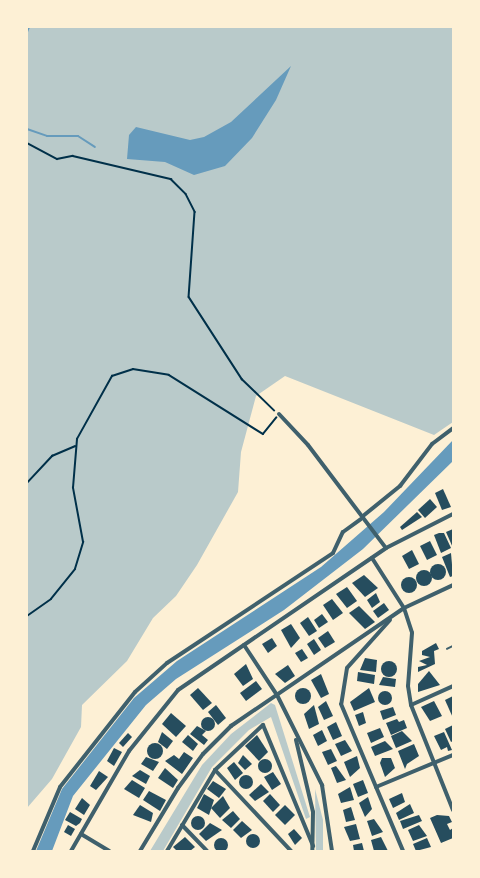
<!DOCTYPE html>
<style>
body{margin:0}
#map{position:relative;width:480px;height:878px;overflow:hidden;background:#fdf0d5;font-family:Lato,sans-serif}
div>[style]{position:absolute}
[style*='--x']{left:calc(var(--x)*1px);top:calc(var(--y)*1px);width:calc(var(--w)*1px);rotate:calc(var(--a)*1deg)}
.green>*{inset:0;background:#b9caca}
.water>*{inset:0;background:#669bbc}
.stream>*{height:2px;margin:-1px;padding:0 1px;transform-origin:1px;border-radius:1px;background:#669bbc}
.building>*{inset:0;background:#264d5e}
.round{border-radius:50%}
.path>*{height:1.5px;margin:-0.75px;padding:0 0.75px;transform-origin:0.75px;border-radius:0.75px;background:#003049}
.service>*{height:1.5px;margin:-0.75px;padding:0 0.75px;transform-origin:0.75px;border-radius:0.75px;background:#3f606c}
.minor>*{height:4px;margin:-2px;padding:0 2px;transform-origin:2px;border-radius:2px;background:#3f606c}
span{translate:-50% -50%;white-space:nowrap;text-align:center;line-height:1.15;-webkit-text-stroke:5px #fdf0d5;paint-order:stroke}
.frame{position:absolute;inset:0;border:28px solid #fdf0d5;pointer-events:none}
</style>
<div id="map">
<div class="green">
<div style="clip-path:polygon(27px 27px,453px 27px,453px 422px,434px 435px,285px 376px,256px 396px,241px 452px,238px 492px,197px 565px,176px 596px,153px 618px,127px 661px,82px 705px,81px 727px,52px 779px,27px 808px)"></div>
<div style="clip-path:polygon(271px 703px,275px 705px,310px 817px,306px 819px,271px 717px,249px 730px,212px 767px,163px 851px,150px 851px,202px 765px,231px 734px)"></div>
<div style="clip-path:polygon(315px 789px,323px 820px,323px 851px,316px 851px)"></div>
</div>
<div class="water">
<div style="clip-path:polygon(291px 66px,276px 100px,252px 138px,225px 166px,194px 175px,165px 162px,127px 159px,129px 135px,136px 127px,190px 140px,204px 137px,231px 122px)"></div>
<div style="clip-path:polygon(453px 440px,453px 461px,363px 549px,284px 610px,176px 679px,146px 705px,73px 796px,52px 851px,36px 851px,62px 789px,134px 698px,177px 661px,321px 567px,384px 512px)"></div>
</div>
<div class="stream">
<div style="--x:27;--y:32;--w:5;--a:-68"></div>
<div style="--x:27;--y:129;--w:21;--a:19"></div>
<div style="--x:47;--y:136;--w:31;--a:0"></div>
<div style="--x:78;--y:136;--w:20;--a:33"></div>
</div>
<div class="building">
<div style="clip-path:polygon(443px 489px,451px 507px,442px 510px,435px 493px)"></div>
<div style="clip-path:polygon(430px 499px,437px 507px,425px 518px,418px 510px)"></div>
<div style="clip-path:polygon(417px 512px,422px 517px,402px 530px,400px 527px)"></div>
<div style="clip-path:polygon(453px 529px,453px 548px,446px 532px)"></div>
<div style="clip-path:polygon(439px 533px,444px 533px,451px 548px,441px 553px,434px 535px)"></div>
<div style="clip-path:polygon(430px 541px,437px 555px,427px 560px,420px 546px)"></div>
<div style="clip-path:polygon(412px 550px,419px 564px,409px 569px,402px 556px)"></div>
<div style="clip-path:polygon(451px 553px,453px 576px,450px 577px,442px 557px)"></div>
<div class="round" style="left:430px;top:564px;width:16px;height:16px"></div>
<div class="round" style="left:416px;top:570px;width:16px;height:16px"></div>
<div style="clip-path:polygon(364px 575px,378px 588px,365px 597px,352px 583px)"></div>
<div class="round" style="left:401px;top:577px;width:16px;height:16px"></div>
<div style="clip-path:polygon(347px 587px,357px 601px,347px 608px,336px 594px)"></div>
<div style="clip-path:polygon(376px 593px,380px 602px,372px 608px,367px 600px)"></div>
<div style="clip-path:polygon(332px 599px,343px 613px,333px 620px,323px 605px)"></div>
<div style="clip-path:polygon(384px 603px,389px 610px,378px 618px,373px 611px)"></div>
<div style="clip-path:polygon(359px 606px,375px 622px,365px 629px,349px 613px)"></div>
<div style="clip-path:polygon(322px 614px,328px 622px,319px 628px,314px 620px)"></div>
<div style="clip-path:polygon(308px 617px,317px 631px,309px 636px,300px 623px)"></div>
<div style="clip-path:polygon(291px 624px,300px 638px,291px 648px,281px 630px)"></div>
<div style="clip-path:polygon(328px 631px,335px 642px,325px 648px,318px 638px)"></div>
<div style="clip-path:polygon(272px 638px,277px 646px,268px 653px,262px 644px)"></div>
<div style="clip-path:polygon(314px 639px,321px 650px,314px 655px,307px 644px)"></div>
<div style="clip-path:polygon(436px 643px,439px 649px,434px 651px,435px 664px,418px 672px,418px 667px,427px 665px,419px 661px,430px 657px,422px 655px,422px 651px)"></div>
<div style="clip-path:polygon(302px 649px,308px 658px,301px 662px,295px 653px)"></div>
<div style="clip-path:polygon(365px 658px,377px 660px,376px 672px,360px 670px)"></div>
<div class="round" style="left:381px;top:661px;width:16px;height:16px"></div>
<div style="clip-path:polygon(246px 664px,253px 679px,243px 686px,234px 674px)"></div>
<div style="clip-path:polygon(288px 665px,295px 676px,285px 683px,275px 674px)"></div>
<div style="clip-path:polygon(429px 671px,440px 685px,418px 692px,418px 684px)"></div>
<div style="clip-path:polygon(358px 672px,375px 675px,374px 684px,357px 681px)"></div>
<div style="clip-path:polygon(321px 674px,329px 694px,321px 698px,311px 680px)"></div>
<div style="clip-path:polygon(383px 677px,396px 679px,395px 687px,379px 685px)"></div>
<div style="clip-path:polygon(256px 681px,262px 689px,246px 701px,240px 693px)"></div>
<div style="clip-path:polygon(198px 688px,212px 703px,203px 710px,190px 695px)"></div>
<div style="clip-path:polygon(369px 688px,375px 702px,354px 711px,350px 702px)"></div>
<div class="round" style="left:295px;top:688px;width:16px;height:16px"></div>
<div class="round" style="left:378px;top:691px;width:14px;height:14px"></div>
<div style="clip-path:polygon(453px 696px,453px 718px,445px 700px)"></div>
<div style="clip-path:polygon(326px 701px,333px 716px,324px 720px,318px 707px)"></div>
<div style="clip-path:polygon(434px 701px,442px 716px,430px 721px,421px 707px)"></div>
<div style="clip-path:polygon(216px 705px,226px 718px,218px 725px,208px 712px)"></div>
<div style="clip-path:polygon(314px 705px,319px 724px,309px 729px,304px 714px)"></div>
<div style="clip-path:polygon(393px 707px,396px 715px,383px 720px,380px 711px)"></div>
<div style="clip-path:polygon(363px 712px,366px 723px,359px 726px,355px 715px)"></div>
<div style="clip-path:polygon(171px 713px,186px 726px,176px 737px,162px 724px)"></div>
<div class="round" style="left:201px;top:717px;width:14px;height:14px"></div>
<div style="clip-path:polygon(397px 719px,399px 722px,404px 720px,407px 728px,391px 735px,386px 723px)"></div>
<div style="clip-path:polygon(336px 722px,342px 736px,333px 740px,327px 727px)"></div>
<div style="clip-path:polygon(453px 725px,453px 741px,451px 742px,445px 729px)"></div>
<div style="clip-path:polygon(197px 726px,206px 731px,202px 735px,208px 740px,204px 745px,190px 734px)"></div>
<div style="clip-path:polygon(380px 728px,384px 737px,371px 743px,367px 733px)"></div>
<div style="clip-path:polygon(322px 730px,327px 741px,318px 746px,313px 735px)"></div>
<div style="clip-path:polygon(402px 731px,412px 741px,396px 748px,391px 736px)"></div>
<div style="clip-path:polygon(162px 732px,173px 741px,167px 749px,158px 742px)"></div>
<div style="clip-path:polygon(444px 732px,452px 750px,448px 751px,447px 747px,441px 750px,434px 736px)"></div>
<div style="clip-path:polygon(128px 733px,132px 737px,123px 747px,119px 743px)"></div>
<div style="clip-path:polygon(188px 735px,198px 744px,193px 751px,182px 742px)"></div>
<div style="clip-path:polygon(257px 735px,268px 752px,259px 761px,245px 746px)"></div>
<div style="clip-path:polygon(345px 740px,352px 751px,341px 756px,335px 744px)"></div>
<div style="clip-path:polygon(385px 741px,393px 749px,375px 756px,371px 747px)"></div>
<div class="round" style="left:147px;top:743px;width:16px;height:16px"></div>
<div style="clip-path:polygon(414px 744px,419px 756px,407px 764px,405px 769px,398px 751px)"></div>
<div style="clip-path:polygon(114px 748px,122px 752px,114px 766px,107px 761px)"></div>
<div style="clip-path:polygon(331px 749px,337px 761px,328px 765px,322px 752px)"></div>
<div style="clip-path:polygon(184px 752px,193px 758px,182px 774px,165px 761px,174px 755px,179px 759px)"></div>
<div style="clip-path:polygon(243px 755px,252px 764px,245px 770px,238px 763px)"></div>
<div style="clip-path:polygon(357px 756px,360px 768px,350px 777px,344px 762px)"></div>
<div style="clip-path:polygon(146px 757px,159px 762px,153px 771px,141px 764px)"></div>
<div style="clip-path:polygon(382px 758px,391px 758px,395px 768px,385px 777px,380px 763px)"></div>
<div class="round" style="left:258px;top:759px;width:14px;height:14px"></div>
<div style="clip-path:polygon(234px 762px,243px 773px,235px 780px,227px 768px)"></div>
<div style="clip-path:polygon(336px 766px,346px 780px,337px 783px,331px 768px)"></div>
<div style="clip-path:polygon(165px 768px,178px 780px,173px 788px,158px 778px)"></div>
<div style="clip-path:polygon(140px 770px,150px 776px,146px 784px,132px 776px)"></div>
<div style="clip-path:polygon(99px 771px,108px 777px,96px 790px,90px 786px)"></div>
<div style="clip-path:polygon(273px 772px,281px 784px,272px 790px,264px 777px)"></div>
<div class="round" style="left:239px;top:775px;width:14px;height:14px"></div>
<div style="clip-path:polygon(132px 780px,145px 788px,139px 798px,124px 789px)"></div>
<div style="clip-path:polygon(363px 780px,368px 793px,358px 797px,353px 784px)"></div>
<div style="clip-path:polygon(213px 781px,226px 789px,219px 798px,207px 789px)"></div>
<div style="clip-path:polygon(261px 784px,269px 792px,255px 801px,249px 795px)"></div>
<div style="clip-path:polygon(350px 787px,354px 800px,341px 803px,338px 794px)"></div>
<div style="clip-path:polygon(149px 791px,166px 800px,160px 811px,143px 800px)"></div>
<div style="clip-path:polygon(402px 793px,405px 802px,393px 808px,389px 799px)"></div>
<div style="clip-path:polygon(204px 794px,214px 800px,209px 815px,197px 808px)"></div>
<div style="clip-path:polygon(270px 794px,280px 805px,273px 812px,263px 801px)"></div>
<div style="clip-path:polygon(223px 796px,230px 808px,220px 818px,211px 808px)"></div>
<div style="clip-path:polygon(368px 797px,372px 809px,365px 817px,359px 803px)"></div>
<div style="clip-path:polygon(82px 798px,90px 805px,84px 815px,75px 809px)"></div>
<div style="clip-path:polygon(410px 804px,414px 813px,399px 820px,396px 813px)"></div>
<div style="clip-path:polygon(140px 805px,153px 813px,151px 822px,133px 815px)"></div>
<div style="clip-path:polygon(285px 805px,295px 815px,285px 825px,275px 815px)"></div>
<div style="clip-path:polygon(351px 807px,355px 820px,346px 822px,343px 810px)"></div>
<div style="clip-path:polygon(233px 811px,240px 819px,231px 828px,222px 820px)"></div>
<div style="clip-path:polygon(70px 812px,82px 819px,80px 823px,76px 826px,65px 820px)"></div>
<div style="clip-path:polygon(419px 815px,422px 821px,403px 829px,400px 821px)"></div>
<div style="clip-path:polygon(437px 815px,449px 816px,452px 822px,447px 824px,450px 830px,453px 828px,453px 838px,441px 843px,430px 818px)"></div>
<div class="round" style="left:191px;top:816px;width:14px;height:14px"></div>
<div style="clip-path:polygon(374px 819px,383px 832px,372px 836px,367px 821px)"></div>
<div style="clip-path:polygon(242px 821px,252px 830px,241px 838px,233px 830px)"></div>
<div style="clip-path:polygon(210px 823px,222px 830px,206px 841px,199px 834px)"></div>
<div style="clip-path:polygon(356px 824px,360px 839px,350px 841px,344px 827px)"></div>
<div style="clip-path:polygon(68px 825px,75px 829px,71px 836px,64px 832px)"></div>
<div style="clip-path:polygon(419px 825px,427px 836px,413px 841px,408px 830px)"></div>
<div style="clip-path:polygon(294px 829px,302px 838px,295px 845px,288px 834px)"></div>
<div class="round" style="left:246px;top:834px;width:14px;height:14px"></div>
<div style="clip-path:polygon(185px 837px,195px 847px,190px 851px,177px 851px,173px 847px)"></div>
<div style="clip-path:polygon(381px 837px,388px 851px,374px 851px,371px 840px)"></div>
<div style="clip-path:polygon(427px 838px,431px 847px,416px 851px,413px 844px)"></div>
<div class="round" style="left:214px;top:838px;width:14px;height:14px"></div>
<div style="clip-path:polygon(362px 843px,364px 851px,354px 851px,353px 845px)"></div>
</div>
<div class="path">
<div style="--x:27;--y:143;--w:34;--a:28"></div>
<div style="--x:57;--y:159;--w:16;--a:-11"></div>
<div style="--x:73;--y:156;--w:101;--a:13.2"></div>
<div style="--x:171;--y:179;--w:21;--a:45"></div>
<div style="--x:186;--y:194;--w:20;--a:63"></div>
<div style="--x:195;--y:212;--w:85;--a:94"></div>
<div style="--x:189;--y:297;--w:98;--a:57.1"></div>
<div style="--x:242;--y:379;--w:45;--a:44.1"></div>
<div style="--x:27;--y:483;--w:37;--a:-47"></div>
<div style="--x:52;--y:456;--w:25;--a:-23"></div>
<div style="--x:27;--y:616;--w:29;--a:-35"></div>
<div style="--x:51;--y:599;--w:38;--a:-51"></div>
<div style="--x:75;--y:569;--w:28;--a:-73"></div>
<div style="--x:83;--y:542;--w:55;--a:-100.5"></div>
<div style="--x:73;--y:488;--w:49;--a:-85.3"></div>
<div style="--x:77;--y:439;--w:72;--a:-60.9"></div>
<div style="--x:112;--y:376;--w:22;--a:-18"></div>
<div style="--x:133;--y:369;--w:36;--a:9"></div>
<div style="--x:169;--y:375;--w:111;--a:32.1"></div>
<div style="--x:263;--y:434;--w:21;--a:-51"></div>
</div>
<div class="service">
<div style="--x:447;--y:649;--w:7;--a:-27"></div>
</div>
<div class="minor">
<div style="--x:279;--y:414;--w:42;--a:46.9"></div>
<div style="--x:308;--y:445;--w:129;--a:52.9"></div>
<div style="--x:363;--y:516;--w:48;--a:-39"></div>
<div style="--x:400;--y:486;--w:53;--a:-52.7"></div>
<div style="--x:432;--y:444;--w:26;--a:-37"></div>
<div style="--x:372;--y:558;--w:59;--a:57.4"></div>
<div style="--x:404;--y:608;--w:26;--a:72"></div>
<div style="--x:412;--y:633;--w:53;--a:94.3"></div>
<div style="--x:408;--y:686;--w:19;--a:81"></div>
<div style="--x:411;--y:705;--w:113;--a:68.2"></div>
<div style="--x:390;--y:620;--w:64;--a:131.9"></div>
<div style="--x:347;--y:668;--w:36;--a:99"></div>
<div style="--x:341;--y:704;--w:160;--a:67.1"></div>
<div style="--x:244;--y:645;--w:60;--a:56.6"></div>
<div style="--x:277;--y:695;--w:101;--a:63.4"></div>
<div style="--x:322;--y:785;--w:67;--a:81.4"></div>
<div style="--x:411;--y:705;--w:46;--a:-24.3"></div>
<div style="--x:296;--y:740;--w:74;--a:76.7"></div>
<div style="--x:313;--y:812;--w:39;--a:91"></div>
<div style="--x:215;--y:770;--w:111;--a:46.8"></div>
<div style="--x:376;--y:787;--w:83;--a:-22.6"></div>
<div style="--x:182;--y:825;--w:36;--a:46"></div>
<div style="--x:81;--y:834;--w:33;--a:31"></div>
<div style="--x:33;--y:851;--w:69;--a:-67.1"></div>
<div style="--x:60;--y:787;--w:121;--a:-51.7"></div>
<div style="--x:135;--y:692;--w:43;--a:-42.2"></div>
<div style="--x:167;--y:663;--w:199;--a:-33.5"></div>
<div style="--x:333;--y:553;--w:23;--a:-65"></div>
<div style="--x:343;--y:532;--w:22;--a:-36"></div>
<div style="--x:71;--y:851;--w:116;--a:-59.9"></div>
<div style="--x:129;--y:751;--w:78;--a:-51.2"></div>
<div style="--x:178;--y:690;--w:252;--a:-34.3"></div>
<div style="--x:386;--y:548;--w:75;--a:-26.9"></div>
<div style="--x:140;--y:851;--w:74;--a:-58.9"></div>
<div style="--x:178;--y:788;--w:42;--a:-53.7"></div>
<div style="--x:203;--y:754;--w:40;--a:-45"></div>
<div style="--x:231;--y:726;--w:209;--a:-34.3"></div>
<div style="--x:404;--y:608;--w:54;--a:-25.1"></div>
<div style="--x:167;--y:851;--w:94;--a:-59.3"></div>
<div style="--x:215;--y:770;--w:66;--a:-43.2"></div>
<div style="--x:263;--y:725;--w:131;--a:67.5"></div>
</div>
<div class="frame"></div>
</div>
